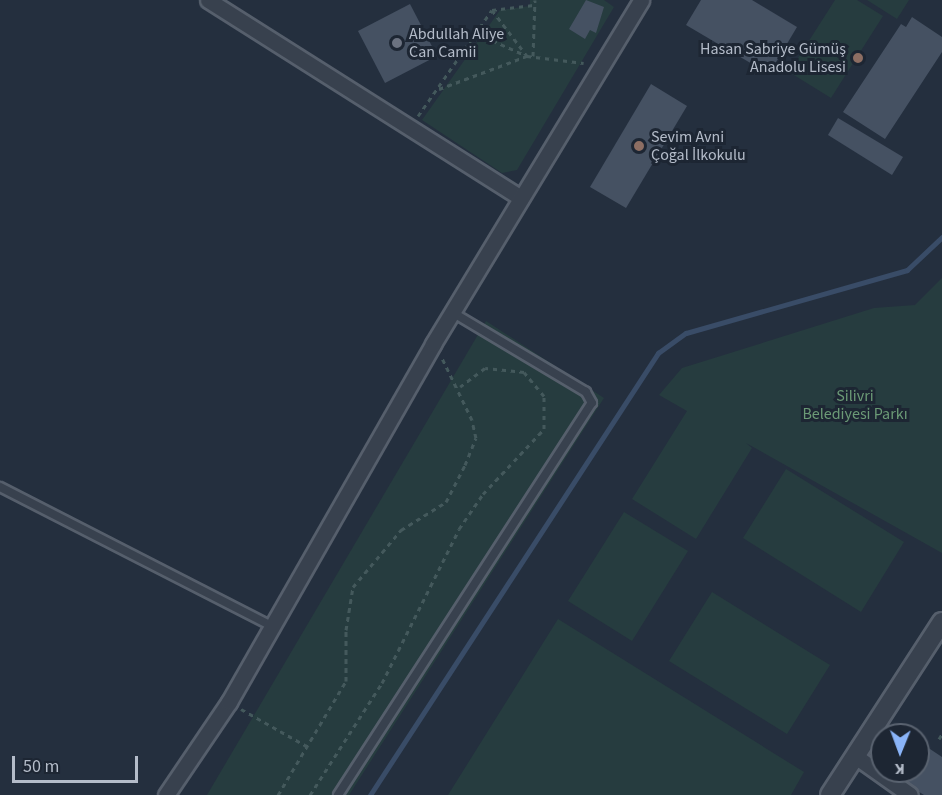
<!DOCTYPE html>
<meta charset="utf-8">
<style>
body{margin:0}
#map{position:relative;width:942px;height:795px;overflow:hidden;background:#242f3e;font-family:"Source Sans 3",sans-serif}
div>[style]{position:absolute}
[style*='--x']{left:calc(var(--x)*1px);top:calc(var(--y)*1px);width:calc(var(--w)*1px);rotate:calc(var(--a)*1deg)}
.green>*{inset:0;background:#263c3f}
.stream>*{height:5px;margin:-2.5px;padding:0 2.5px;transform-origin:2.5px;border-radius:2.5px;background:#394c67}
.building>*{inset:0;background:#455162}
.path>*{height:3px;margin-top:-1.5px;transform-origin:0;background:repeating-linear-gradient(90deg,#44595c 0 4.5px,transparent 0 9px)}
.roads{filter:drop-shadow(2px 0 #565f6c) drop-shadow(-2px 0 #565f6c) drop-shadow(0 2px #565f6c) drop-shadow(0 -2px #565f6c)}
.service>*{height:8px;margin:-4px;padding:0 4px;transform-origin:4px;border-radius:4px;background:#38414e}
.minor>*{height:15px;margin:-7.5px;padding:0 7.5px;transform-origin:7.5px;border-radius:7.5px;background:#38414e}
.tertiary>*{height:18px;margin:-9px;padding:0 9px;transform-origin:9px;border-radius:9px;background:#38414e}
.dots>*{width:16px;height:16px;translate:-50% -50%;box-sizing:border-box;border:3px solid #1d2633;border-radius:50%}
span{translate:-50% -50%;white-space:nowrap;text-align:center;line-height:1.15;-webkit-text-stroke:6px #1d2633;paint-order:stroke}
.poi-label{font-size:16px;color:#b4bcc9}
.left{translate:0 -50%;text-align:left}
.right{translate:-100% -50%;text-align:right}
.park-label{font-size:16px;color:#6b9a76}
.north{position:absolute;left:870px;top:723px;width:60px;height:60px;box-sizing:border-box;background:#1d2633;border:2px solid #59626f;border-radius:50%;rotate:181deg;font-size:16px;font-weight:700;line-height:24px;text-align:center;color:#b4bcc9}
.north::after{content:'';display:block;margin:auto;width:21px;height:27px;background:#8ab4f8;clip-path:polygon(50% 0,100% 100%,50% 72%,0 100%)}
.scale{position:absolute;left:12px;top:756px;width:126px;height:27px;box-sizing:border-box;border:3px solid #b4bcc9;border-top:0;padding-left:8px;font-size:18px;line-height:21px;white-space:nowrap;color:#b4bcc9;-webkit-text-stroke:4px #1d2633;paint-order:stroke}
</style>
<div id="map">
<div class="green">
<div style="clip-path:polygon(530px 0,604px 0,614px 7px,517px 170px,502px 173px,422px 120px,500px 10px,530px 6px)"></div>
<div style="clip-path:polygon(835px 0,857px 0,883px 16px,831px 98px,789px 72px)"></div>
<div style="clip-path:polygon(867px 0,909px 0,897px 19px)"></div>
<div style="clip-path:polygon(942px 278px,942px 553px,746px 443px,752px 448px,696px 539px,632px 499px,687px 411px,659px 395px,682px 368px,874px 308px,915px 305px)"></div>
<div style="clip-path:polygon(486px 321px,604px 398px,349px 795px,207px 795px)"></div>
<div style="clip-path:polygon(786px 469px,904px 542px,861px 612px,743px 538px)"></div>
<div style="clip-path:polygon(624px 512px,688px 551px,632px 641px,568px 601px)"></div>
<div style="clip-path:polygon(712px 592px,830px 665px,787px 734px,669px 661px)"></div>
<div style="clip-path:polygon(558px 619px,804px 772px,791px 795px,448px 795px)"></div>
</div>
<div class="stream">
<div style="--x:370;--y:795;--w:528;--a:-56.91"></div>
<div style="--x:658;--y:353;--w:34;--a:-36"></div>
<div style="--x:686;--y:333;--w:230;--a:-15.9"></div>
<div style="--x:907;--y:270;--w:48;--a:-43.3"></div>
</div>
<div class="building">
<div style="clip-path:polygon(586px 0,604px 7px,596px 33px,590px 30px,585px 39px,569px 29px)"></div>
<div style="clip-path:polygon(701px 0,752px 0,797px 27px,769px 74px,686px 25px)"></div>
<div style="clip-path:polygon(410px 4px,437px 56px,385px 83px,358px 31px)"></div>
<div style="clip-path:polygon(912px 17px,942px 37px,942px 52px,885px 139px,843px 112px,901px 24px,906px 27px)"></div>
<div style="clip-path:polygon(651px 84px,687px 106px,626px 208px,590px 187px)"></div>
<div style="clip-path:polygon(838px 118px,903px 157px,892px 175px,828px 135px)"></div>
<div style="clip-path:polygon(918px 741px,942px 757px,942px 795px,924px 795px,892px 775px,918px 771px)"></div>
</div>
<div class="path">
<div style="--x:492;--y:10;--w:42;--a:-6.8"></div>
<div style="--x:476;--y:33;--w:56;--a:24.3"></div>
<div style="--x:527;--y:56;--w:57;--a:7"></div>
<div style="--x:533;--y:56;--w:56;--a:-88"></div>
<div style="--x:439;--y:89;--w:94;--a:-20.6"></div>
<div style="--x:418;--y:116;--w:129;--a:-55.1"></div>
<div style="--x:492;--y:10;--w:58;--a:52.7"></div>
<div style="--x:241;--y:709;--w:79;--a:29.5"></div>
<div style="--x:939;--y:739;--w:6;--a:-59"></div>
<div style="--x:278;--y:795;--w:133;--a:-59.2"></div>
<div style="--x:346;--y:681;--w:51;--a:-90"></div>
<div style="--x:346;--y:630;--w:44;--a:-80.8"></div>
<div style="--x:353;--y:587;--w:75;--a:-49.9"></div>
<div style="--x:401;--y:530;--w:53;--a:-31.9"></div>
<div style="--x:446;--y:502;--w:42;--a:-62.8"></div>
<div style="--x:465;--y:465;--w:29;--a:-68"></div>
<div style="--x:476;--y:438;--w:18;--a:-103"></div>
<div style="--x:472;--y:420;--w:69;--a:-115.8"></div>
<div style="--x:310;--y:795;--w:133;--a:-57.3"></div>
<div style="--x:382;--y:683;--w:172;--a:-63.4"></div>
<div style="--x:459;--y:529;--w:42;--a:-55.6"></div>
<div style="--x:483;--y:494;--w:89;--a:-46.8"></div>
<div style="--x:544;--y:429;--w:33;--a:-90"></div>
<div style="--x:544;--y:396;--w:31;--a:-130"></div>
<div style="--x:524;--y:372;--w:39;--a:-174"></div>
<div style="--x:485;--y:368;--w:31;--a:143"></div>
</div>
<div class="roads">
<div class="service">
<div style="--x:0;--y:487;--w:305;--a:27.1"></div>
<div style="--x:338;--y:795;--w:467;--a:-57.1"></div>
<div style="--x:592;--y:403;--w:13;--a:-119"></div>
<div style="--x:586;--y:392;--w:156;--a:-149.2"></div>
</div>
<div class="minor">
<div style="--x:208;--y:0;--w:370;--a:32.3"></div>
<div style="--x:855;--y:756;--w:67;--a:35.3"></div>
<div style="--x:166;--y:795;--w:112;--a:-55.9"></div>
<div style="--x:229;--y:702;--w:412;--a:-60.3"></div>
<div style="--x:433;--y:344;--w:402;--a:-58.8"></div>
</div>
<div class="tertiary">
<div style="--x:830;--y:795;--w:206;--a:-57.1"></div>
</div>
</div>
<div class="dots">
<div style="left:397px;top:43px;background:#6b7280"></div>
<div style="left:858px;top:58px;background:#8d6e63"></div>
<div style="left:639px;top:146px;background:#8d6e63"></div>
</div>
<div class="poi-label">
<span class="left" style="left:409px;top:43px">Abdullah Aliye<br>Can Camii</span>
<span class="right" style="left:846px;top:58px">Hasan Sabriye Gümüş<br>Anadolu Lisesi</span>
<span class="left" style="left:651px;top:146px">Sevim Avni<br>Çoğal İlkokulu</span>
</div>
<div class="park-label">
<span style="left:855px;top:405px">Silivri<br>Belediyesi Parkı</span>
</div>
<div class="north">K</div>
<div class="scale">50 m</div>
</div>
